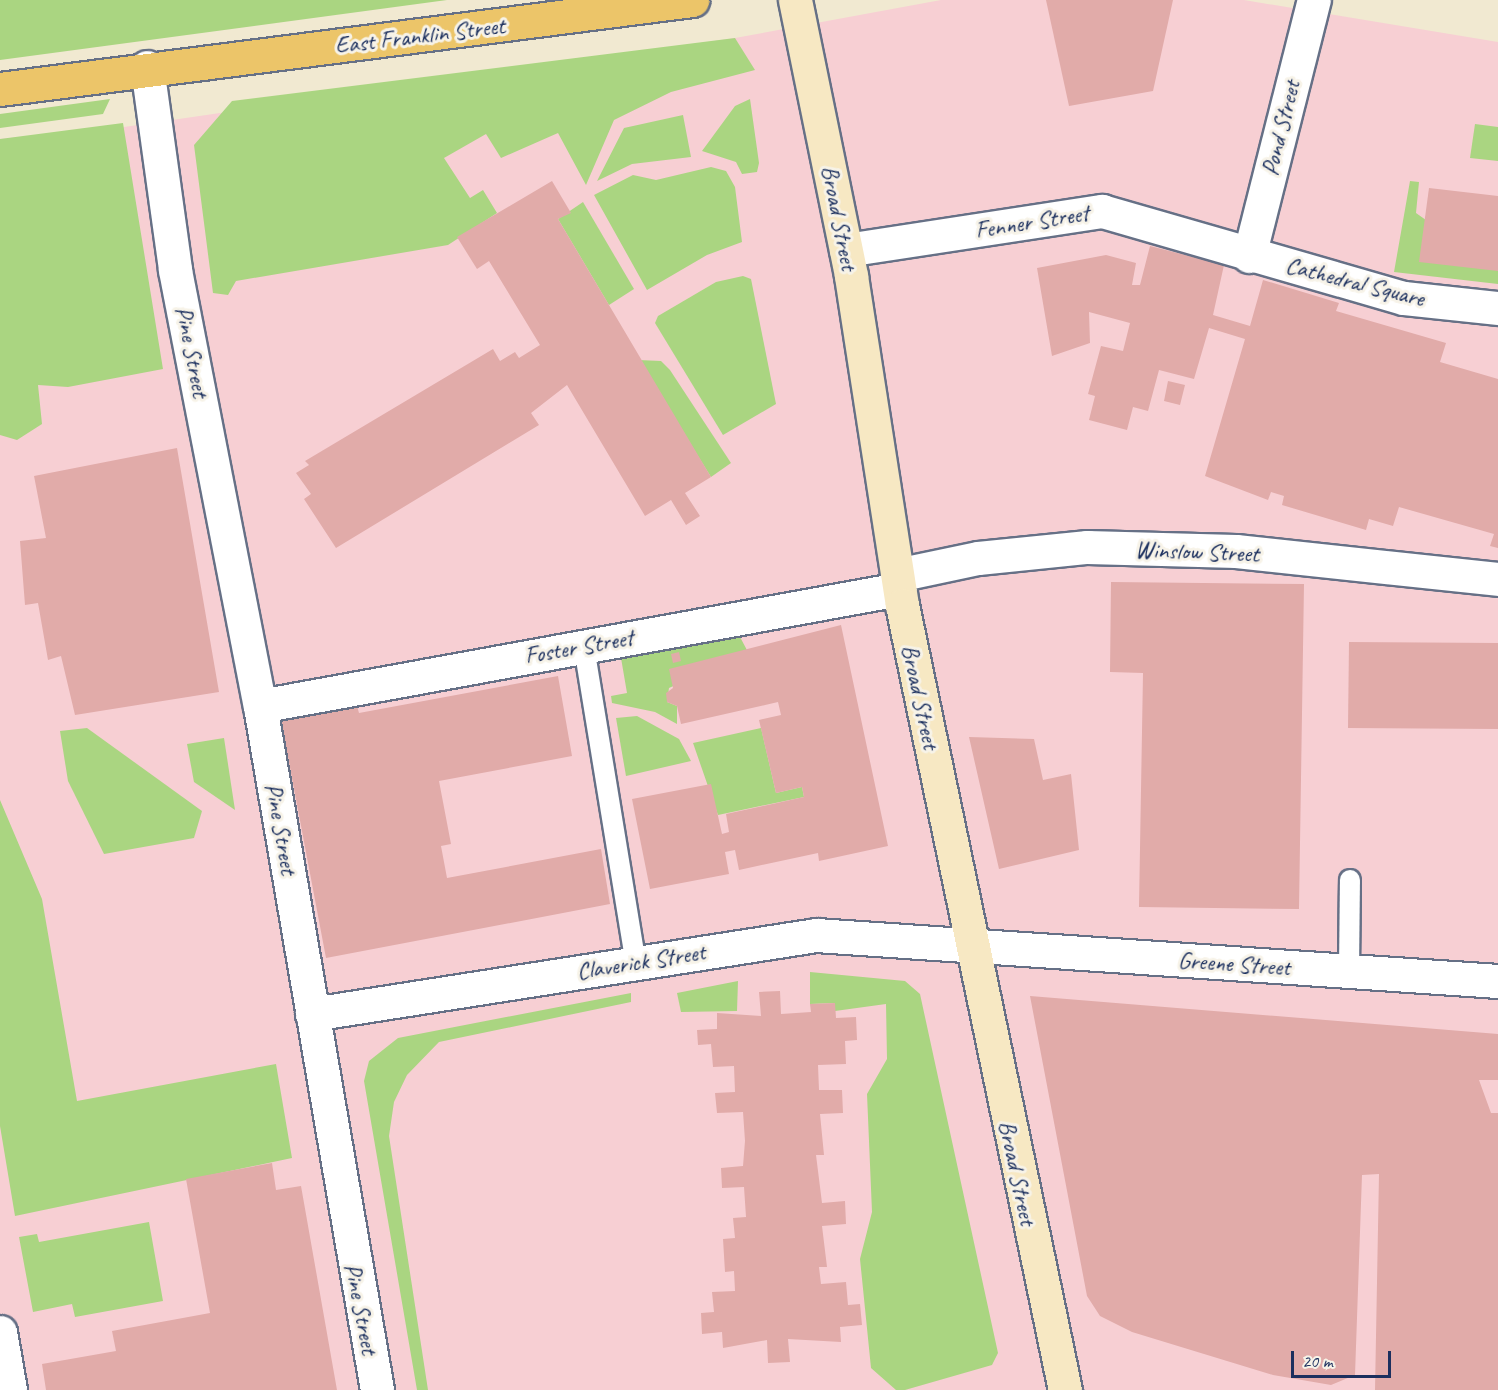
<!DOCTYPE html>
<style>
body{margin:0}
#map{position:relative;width:1498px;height:1390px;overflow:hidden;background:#f1e9d1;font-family:Caveat,sans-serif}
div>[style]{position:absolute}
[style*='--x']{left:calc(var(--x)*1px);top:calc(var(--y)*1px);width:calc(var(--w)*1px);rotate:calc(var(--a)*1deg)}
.built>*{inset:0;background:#f7cfd3}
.green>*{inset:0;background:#aad581}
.building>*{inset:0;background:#e1aba9}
.roads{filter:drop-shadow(2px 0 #667086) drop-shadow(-2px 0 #667086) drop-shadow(0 2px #667086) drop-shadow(0 -2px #667086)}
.service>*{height:20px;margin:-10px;padding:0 10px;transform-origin:10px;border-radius:10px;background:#fff}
.minor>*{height:33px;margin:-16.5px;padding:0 16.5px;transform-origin:16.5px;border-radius:16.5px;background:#fff}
.tertiary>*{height:33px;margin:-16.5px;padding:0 16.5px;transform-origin:16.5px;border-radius:16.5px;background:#fff}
.secondary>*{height:33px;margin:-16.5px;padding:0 16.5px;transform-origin:16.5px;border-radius:16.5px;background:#f7e8c3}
.primary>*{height:33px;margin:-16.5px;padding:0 16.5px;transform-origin:16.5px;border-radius:16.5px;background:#ecc569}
span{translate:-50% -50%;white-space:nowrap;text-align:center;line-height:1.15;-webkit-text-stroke:6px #f7f3e8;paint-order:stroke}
.street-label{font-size:24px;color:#1b2f5e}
.scale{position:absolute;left:1291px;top:1351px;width:100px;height:27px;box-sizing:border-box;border:3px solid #1b2f5e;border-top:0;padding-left:8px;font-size:18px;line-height:21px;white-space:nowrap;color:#1b2f5e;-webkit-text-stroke:4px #f7f3e8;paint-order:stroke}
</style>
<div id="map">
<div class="built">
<div style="clip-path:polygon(941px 0,1244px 0,1498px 42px,1498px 1390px,0 1390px,0 139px,124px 127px,735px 38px)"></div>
</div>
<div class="green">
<div style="clip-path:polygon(0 0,447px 0,0 60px)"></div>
<div style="clip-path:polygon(735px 38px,755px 70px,671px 92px,614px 120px,586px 185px,558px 133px,501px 158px,486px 134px,444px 158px,470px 198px,483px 190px,497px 213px,448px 245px,236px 281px,228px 295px,213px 293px,194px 145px,232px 101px)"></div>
<div style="clip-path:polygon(110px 99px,103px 114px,0 128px,0 114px)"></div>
<div style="clip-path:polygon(750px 99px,759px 163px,757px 172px,742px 174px,736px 162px,702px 151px,735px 106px)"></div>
<div style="clip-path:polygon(683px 115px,691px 157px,632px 164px,597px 181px,624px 128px)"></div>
<div style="clip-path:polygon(123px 123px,163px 369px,68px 387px,38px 385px,42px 424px,17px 440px,0 435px,0 139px)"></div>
<div style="clip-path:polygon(1475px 124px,1498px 127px,1498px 161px,1470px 158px)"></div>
<div style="clip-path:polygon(711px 167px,726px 171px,735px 187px,742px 242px,707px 255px,647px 290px,594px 195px,633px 175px,656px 180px)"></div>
<div style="clip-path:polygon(1410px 181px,1419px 182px,1416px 213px,1498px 271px,1498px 284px,1394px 272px)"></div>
<div style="clip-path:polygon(583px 202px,634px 289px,609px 305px,558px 219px)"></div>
<div style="clip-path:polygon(743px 276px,751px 279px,776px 404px,723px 435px,655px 323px,658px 316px,716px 282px)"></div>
<div style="clip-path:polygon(638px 360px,661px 361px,670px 370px,731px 463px,711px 477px)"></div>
<div style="clip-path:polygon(740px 637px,748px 652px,669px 688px,667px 702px,677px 706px,677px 724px,655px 712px,612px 703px,611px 696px,627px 693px,621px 658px)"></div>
<div style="clip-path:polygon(637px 716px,679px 739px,691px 761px,626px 776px,616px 718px)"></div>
<div style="clip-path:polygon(87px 728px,202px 811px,194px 838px,104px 854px,68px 781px,60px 731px)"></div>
<div style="clip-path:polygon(761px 728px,776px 793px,802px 787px,804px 797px,718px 815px,693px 743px)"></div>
<div style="clip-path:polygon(224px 738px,235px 810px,194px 782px,187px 744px)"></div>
<div style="clip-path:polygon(0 800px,42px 899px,77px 1101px,276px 1064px,292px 1158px,15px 1216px,0 1126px)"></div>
<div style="clip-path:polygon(810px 972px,905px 981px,920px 994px,998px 1353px,992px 1365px,905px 1390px,896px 1390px,871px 1368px,860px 1259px,872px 1212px,867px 1094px,887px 1059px,886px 1004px,835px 1011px,835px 1003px,810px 1004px)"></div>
<div style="clip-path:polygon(738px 981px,737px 1011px,681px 1012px,677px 993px)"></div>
<div style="clip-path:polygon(631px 993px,631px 1002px,439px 1042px,407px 1075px,394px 1102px,389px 1136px,428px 1390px,417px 1390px,364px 1081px,369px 1061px,398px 1038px)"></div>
<div style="clip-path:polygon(149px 1222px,163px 1301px,75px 1317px,72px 1304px,33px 1312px,19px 1237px,37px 1234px,39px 1242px)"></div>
</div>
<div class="building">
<div style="clip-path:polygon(1046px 0,1173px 0,1153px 91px,1069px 106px)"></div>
<div style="clip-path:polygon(552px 181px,571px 213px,558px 219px,711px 477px,685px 493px,700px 516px,686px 525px,671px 500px,645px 516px,567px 385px,531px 413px,539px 425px,336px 548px,304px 499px,311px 494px,296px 473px,309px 465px,305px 461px,493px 349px,500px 361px,515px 352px,519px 358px,540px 345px,489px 261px,477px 269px,457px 237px)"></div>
<div style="clip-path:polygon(1429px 188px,1498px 196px,1498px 271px,1419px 262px)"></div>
<div style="clip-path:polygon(1150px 246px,1224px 265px,1213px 315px,1250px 326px,1263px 280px,1339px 303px,1336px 311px,1446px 343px,1440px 362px,1498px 379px,1498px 548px,1490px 546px,1494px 534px,1399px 507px,1393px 526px,1369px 519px,1366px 530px,1282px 505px,1284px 496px,1271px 492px,1268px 500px,1205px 476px,1245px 339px,1209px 328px,1194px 379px,1159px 370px,1148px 411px,1133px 407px,1127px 430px,1089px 420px,1095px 396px,1088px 394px,1101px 346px,1123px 351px,1130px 323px,1089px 312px,1090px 343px,1052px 356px,1037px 268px,1106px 255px,1136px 263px,1132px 285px,1140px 285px)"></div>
<div style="clip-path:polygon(1168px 381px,1185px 385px,1180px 405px,1164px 401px)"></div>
<div style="clip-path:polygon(177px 448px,219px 692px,75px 715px,61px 656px,48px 660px,38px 603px,25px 605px,20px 541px,46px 538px,34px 476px)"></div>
<div style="clip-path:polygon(1111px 582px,1304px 584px,1299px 909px,1139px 907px,1143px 673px,1110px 672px)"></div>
<div style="clip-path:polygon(841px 625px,888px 846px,819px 861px,818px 853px,739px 870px,735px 850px,725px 852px,729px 874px,650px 889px,632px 799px,711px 784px,722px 834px,729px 832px,726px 814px,804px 797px,802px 787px,776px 793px,759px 720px,781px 715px,778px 702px,681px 724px,677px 706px,667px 702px,666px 693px,673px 688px,669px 669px)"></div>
<div style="clip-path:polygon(1349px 642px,1498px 643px,1498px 729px,1348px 728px)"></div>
<div style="clip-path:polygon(679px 652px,681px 661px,673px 663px,671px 654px)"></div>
<div style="clip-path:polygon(558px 676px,572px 756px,439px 781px,451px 844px,441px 846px,447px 878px,601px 849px,610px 904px,326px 958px,281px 720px,357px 706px,359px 713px)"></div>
<div style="clip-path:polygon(969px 737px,1034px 739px,1043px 780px,1071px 774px,1079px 850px,999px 869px)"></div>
<div style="clip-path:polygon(780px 991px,781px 1014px,811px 1012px,810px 1004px,835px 1003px,836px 1018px,856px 1017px,857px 1040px,845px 1041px,846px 1064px,818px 1065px,819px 1090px,842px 1090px,843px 1113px,820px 1114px,824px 1155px,816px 1155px,822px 1203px,845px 1201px,846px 1224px,822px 1226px,827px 1267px,819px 1267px,821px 1284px,846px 1282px,848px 1305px,860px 1304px,862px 1325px,840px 1327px,841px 1342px,788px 1339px,790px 1362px,768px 1363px,767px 1340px,723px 1348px,722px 1332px,702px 1334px,701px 1313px,714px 1312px,712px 1292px,735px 1291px,734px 1271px,725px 1272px,723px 1239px,735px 1238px,733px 1218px,746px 1217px,744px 1187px,722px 1188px,721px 1168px,743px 1166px,745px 1141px,743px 1112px,717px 1113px,715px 1093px,735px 1092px,734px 1066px,713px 1067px,711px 1044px,698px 1045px,697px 1030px,717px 1029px,717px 1013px,761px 1016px,759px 992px)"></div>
<div style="clip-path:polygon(1030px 996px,1498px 1034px,1498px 1080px,1479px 1080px,1491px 1113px,1498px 1113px,1498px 1390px,1375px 1390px,1379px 1174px,1362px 1175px,1355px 1375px,1331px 1385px,1273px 1375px,1132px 1332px,1100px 1316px,1087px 1296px)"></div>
<div style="clip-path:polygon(272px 1163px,276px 1190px,301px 1186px,337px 1390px,46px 1390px,42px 1364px,116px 1351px,112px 1331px,210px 1313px,186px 1179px)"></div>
</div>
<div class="roads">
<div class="service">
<div style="--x:584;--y:647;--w:320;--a:80.7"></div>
<div style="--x:1349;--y:971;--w:91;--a:-89.4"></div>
</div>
<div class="minor">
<div style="--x:147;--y:67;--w:205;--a:82.1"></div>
<div style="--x:175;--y:270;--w:444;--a:79"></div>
<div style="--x:260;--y:706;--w:694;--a:80.29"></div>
<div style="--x:846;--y:250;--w:259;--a:-8.7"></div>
<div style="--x:1102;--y:211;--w:314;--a:16.1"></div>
<div style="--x:1404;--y:298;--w:95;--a:6.1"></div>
<div style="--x:1249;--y:256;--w:264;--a:-75.8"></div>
<div style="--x:897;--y:575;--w:83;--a:-11.9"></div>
<div style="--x:978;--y:558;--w:110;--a:-5.8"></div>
<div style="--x:1087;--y:547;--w:149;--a:1.5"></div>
<div style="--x:1236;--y:551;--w:263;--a:6.1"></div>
<div style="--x:260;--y:706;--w:650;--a:-10.38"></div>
<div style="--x:312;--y:1014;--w:510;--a:-8.91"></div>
<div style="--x:816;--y:935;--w:684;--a:3.86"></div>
</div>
<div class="tertiary">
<div style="--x:0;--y:1332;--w:59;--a:80.2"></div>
</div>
<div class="secondary">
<div style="--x:795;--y:0;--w:282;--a:78.5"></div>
<div style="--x:851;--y:276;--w:333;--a:81.2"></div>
<div style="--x:902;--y:605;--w:802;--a:78.27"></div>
</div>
<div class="primary">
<div style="--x:0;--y:89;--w:698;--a:-7.33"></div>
</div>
</div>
<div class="street-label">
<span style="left:420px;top:36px;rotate:-7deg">East Franklin Street</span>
<span style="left:1281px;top:128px;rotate:-76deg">Pond Street</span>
<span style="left:839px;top:218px;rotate:79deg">Broad Street</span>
<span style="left:1032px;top:222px;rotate:-9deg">Fenner Street</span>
<span style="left:1355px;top:282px;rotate:14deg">Cathedral Square</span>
<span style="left:192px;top:352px;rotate:79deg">Pine Street</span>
<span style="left:1197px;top:552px;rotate:2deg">Winslow Street</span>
<span style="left:579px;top:647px;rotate:-10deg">Foster Street</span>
<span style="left:920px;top:697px;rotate:78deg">Broad Street</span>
<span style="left:281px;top:829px;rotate:80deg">Pine Street</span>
<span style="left:641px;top:962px;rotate:-9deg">Claverick Street</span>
<span style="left:1234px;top:964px;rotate:4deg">Greene Street</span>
<span style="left:1017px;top:1173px;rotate:78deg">Broad Street</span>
<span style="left:361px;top:1309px;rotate:79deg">Pine Street</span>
</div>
<div class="scale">20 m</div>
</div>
